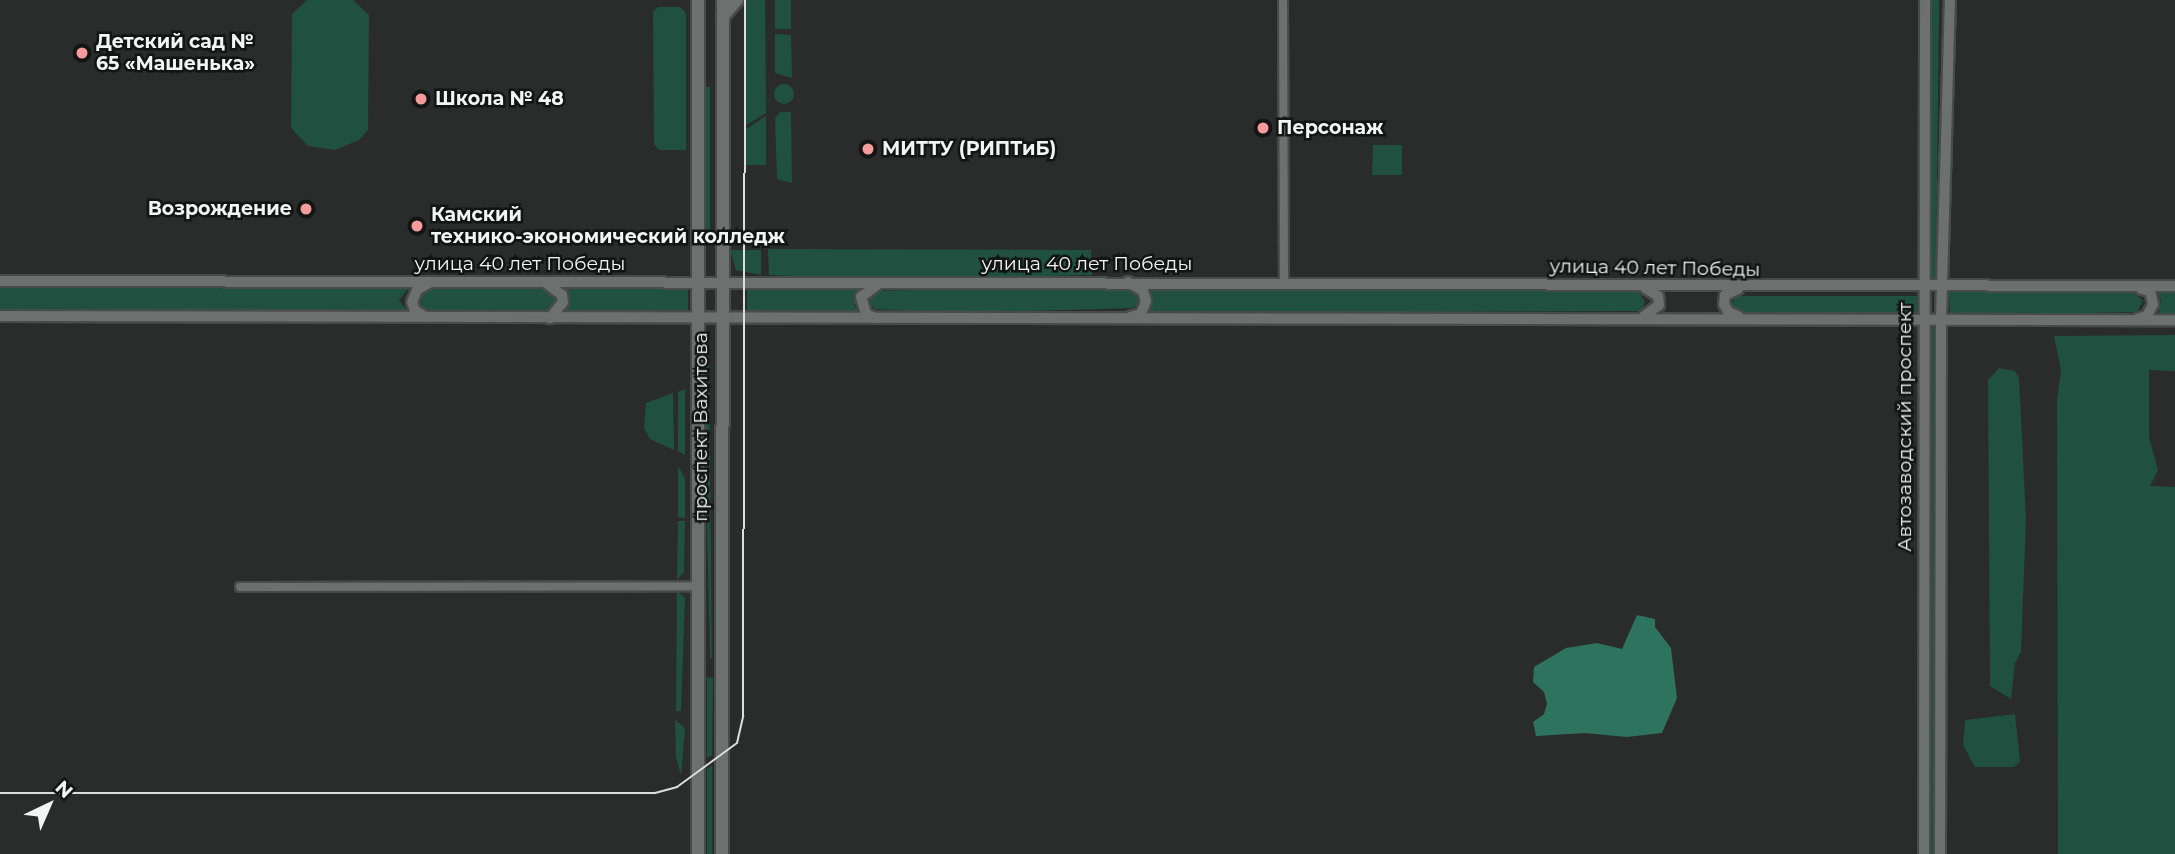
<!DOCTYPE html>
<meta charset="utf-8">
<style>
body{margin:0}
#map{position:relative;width:2175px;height:854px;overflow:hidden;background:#292c2b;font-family:Montserrat,sans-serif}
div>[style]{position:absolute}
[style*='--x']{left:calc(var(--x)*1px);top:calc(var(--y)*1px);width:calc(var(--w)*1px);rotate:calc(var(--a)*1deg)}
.green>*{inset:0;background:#205040}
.round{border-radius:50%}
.water>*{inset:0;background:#2e735d}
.roads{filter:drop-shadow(2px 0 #474b49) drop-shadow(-2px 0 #474b49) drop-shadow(0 2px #474b49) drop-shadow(0 -2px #474b49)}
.minor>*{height:8px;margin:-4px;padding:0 4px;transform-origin:4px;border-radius:4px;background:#6c706e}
.tertiary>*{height:10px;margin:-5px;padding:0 5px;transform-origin:5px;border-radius:5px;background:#6c706e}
.secondary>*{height:12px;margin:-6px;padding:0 6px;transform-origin:6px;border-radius:6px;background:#6c706e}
.tram>*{height:2px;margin:-1px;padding:0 1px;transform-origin:1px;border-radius:1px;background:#dbdedd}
.dots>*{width:19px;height:19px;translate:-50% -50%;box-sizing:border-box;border:4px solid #131414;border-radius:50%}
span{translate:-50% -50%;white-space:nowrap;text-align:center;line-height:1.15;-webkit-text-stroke:5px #131414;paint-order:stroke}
.poi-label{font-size:19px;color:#f2f5f4;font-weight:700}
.left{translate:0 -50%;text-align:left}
.right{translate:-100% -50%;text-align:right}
.street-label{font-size:19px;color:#f2f5f4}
.north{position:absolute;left:14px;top:770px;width:70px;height:70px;-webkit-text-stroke:5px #131414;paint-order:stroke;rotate:44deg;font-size:19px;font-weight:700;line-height:28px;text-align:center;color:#f2f5f4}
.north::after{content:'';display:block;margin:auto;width:24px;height:32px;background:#f2f5f4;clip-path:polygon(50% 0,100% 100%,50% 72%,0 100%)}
</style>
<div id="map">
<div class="green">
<div style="clip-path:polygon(307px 0,353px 0,369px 15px,368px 130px,359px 140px,335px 150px,308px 146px,291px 128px,292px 14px)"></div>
<div style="clip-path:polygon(745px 0,765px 0,766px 113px,745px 126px)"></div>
<div style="clip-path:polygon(775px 0,791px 0,791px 29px,775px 29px)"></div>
<div style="clip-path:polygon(1930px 0,1939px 0,1936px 278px,1931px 278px)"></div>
<div style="clip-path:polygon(658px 7px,680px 7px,686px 13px,686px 150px,659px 150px,654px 144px,653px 12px)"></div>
<div style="clip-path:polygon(775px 34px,791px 35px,792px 78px,775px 73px)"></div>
<div class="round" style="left:774px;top:84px;width:20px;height:20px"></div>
<div style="clip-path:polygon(705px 87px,710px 87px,710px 238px,704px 238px)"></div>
<div style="clip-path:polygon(780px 112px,791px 112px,792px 183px,777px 179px,775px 118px)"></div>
<div style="clip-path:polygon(766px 116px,766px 165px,746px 165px,746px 129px)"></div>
<div style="clip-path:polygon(1373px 145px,1402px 145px,1402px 175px,1372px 175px)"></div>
<div style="clip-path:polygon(768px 249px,1091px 250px,1092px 275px,875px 279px,769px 275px)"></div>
<div style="clip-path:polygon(730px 250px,761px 250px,761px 275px,736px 270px)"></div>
<div style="clip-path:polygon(1147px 285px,1639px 292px,1645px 302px,1641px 311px,1151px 313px)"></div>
<div style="clip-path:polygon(0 286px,410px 287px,399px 300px,410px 314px,0 310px)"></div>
<div style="clip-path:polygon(688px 286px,688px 314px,564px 313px,569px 298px,563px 287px)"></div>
<div style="clip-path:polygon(544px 287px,558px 300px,547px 312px,425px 312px,420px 303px,421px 295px,431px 288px)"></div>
<div style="clip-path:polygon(1048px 287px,1130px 289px,1138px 294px,1139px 304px,1133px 308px,963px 313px,874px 309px,867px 299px,873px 291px)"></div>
<div style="clip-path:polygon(747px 288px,858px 288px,855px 306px,859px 314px,747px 313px)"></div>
<div style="clip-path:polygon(2132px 291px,2143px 301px,2137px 312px,1950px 316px,1949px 292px)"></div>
<div style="clip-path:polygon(2156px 291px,2175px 291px,2175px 316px,2158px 316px,2161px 300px)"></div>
<div style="clip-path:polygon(1736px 296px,1917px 296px,1917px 316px,1742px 315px,1730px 308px)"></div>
<div style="clip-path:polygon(1930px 327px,1936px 327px,1934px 854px,1929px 854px)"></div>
<div style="clip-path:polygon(2175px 335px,2175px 371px,2149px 370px,2149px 437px,2158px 470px,2150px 486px,2175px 487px,2175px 854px,2058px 854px,2057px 400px,2061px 370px,2054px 336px)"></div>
<div style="clip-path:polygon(709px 349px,712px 658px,710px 658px,703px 350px)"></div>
<div style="clip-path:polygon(1999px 368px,2015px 371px,2019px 378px,2026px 519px,2021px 652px,2015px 663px,2011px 699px,1990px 686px,1988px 380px)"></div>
<div style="clip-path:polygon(685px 389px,685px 455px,678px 451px,678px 392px)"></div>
<div style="clip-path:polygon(673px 393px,674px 450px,650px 439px,644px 428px,646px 403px)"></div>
<div style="clip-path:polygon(678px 466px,685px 478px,685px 518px,678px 517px)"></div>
<div style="clip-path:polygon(678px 521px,685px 521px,684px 572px,677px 580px)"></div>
<div style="clip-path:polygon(677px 591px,685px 598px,681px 711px,676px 711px)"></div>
<div style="clip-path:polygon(707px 677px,713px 678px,712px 755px,707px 758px)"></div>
<div style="clip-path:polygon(2015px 714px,2020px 762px,2014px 767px,1975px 767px,1963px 745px,1965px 720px)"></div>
<div style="clip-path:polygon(675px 720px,685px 728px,681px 775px,676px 757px)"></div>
<div style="clip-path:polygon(712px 765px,712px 854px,707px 854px,707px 769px)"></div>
</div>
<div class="water">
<div style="clip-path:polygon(1637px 615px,1655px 619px,1655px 627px,1671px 648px,1677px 698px,1662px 733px,1627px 737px,1585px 733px,1536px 736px,1533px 722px,1544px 714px,1547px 704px,1544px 692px,1533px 682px,1534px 667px,1566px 648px,1597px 643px,1622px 649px)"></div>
</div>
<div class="roads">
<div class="minor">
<div style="--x:1283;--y:0;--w:282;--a:89.8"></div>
<div style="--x:240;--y:587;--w:459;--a:-0.1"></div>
</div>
<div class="tertiary">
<div style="--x:0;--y:281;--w:2175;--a:0.13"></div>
<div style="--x:1128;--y:282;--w:17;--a:31"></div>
<div style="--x:1143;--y:291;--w:10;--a:73"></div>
<div style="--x:1146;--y:301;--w:14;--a:111"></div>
<div style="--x:1141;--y:314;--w:11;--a:165"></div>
<div style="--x:546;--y:283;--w:20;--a:37"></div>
<div style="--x:562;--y:295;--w:7;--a:82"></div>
<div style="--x:563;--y:302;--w:21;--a:129"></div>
<div style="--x:1738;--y:289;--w:14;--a:155"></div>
<div style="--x:1725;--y:295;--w:9;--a:96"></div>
<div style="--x:1724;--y:304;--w:9;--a:63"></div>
<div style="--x:1728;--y:312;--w:11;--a:22"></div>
<div style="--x:0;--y:316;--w:2175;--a:0.11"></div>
<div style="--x:426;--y:317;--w:13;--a:-151"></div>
<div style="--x:415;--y:311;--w:9;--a:-108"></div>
<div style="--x:412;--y:302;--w:13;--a:-67"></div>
<div style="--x:417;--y:290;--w:14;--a:-30"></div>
<div style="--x:1643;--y:317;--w:20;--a:-37"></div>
<div style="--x:1659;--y:305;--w:9;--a:-96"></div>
<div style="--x:1658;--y:296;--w:15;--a:-148"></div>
<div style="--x:875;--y:318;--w:10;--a:-156"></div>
<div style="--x:866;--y:314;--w:18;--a:-106"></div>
<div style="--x:861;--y:297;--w:21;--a:-37"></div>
<div style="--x:2137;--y:319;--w:10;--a:-17"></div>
<div style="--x:2147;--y:316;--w:13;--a:-63"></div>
<div style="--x:2153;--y:304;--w:13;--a:-103"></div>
<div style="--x:2150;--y:291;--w:9;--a:-167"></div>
<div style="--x:1924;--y:854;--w:854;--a:-89.93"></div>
<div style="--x:1940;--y:854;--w:535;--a:-89.89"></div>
<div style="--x:1941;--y:319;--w:319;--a:-88.4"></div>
</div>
<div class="secondary">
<div style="--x:723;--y:16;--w:21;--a:-49"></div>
<div style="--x:698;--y:854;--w:854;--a:-90"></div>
<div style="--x:722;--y:854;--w:854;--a:-89.93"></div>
</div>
</div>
<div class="tram">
<div style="--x:0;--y:793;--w:655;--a:0"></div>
<div style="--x:655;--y:793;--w:23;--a:-15"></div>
<div style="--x:677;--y:787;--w:74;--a:-36.3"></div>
<div style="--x:737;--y:743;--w:28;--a:-77"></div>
<div style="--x:743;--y:716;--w:716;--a:-89.84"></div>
</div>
<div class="dots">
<div style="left:82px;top:53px;background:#f59b9c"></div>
<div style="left:421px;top:99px;background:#f59b9c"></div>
<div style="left:1263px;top:128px;background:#f59b9c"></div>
<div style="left:868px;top:149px;background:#f59b9c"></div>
<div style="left:306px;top:209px;background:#f59b9c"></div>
<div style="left:417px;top:226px;background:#f59b9c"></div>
</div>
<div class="poi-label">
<span class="left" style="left:96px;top:53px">Детский сад №<br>65 «Машенька»</span>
<span class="left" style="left:435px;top:99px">Школа № 48</span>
<span class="left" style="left:1277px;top:128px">Персонаж</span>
<span class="left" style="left:882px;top:149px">МИТТУ (РИПТиБ)</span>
<span class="right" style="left:292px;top:209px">Возрождение</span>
<span class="left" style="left:431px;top:226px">Камский<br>технико-экономический колледж</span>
</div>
<div class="street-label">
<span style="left:520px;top:264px">улица 40 лет Победы</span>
<span style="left:1087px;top:264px">улица 40 лет Победы</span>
<span style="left:1655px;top:268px;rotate:1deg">улица 40 лет Победы</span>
<span style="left:701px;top:427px;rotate:-90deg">проспект Вахитова</span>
<span style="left:1905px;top:427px;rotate:-90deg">Автозаводский проспект</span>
</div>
<div class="north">N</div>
</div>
